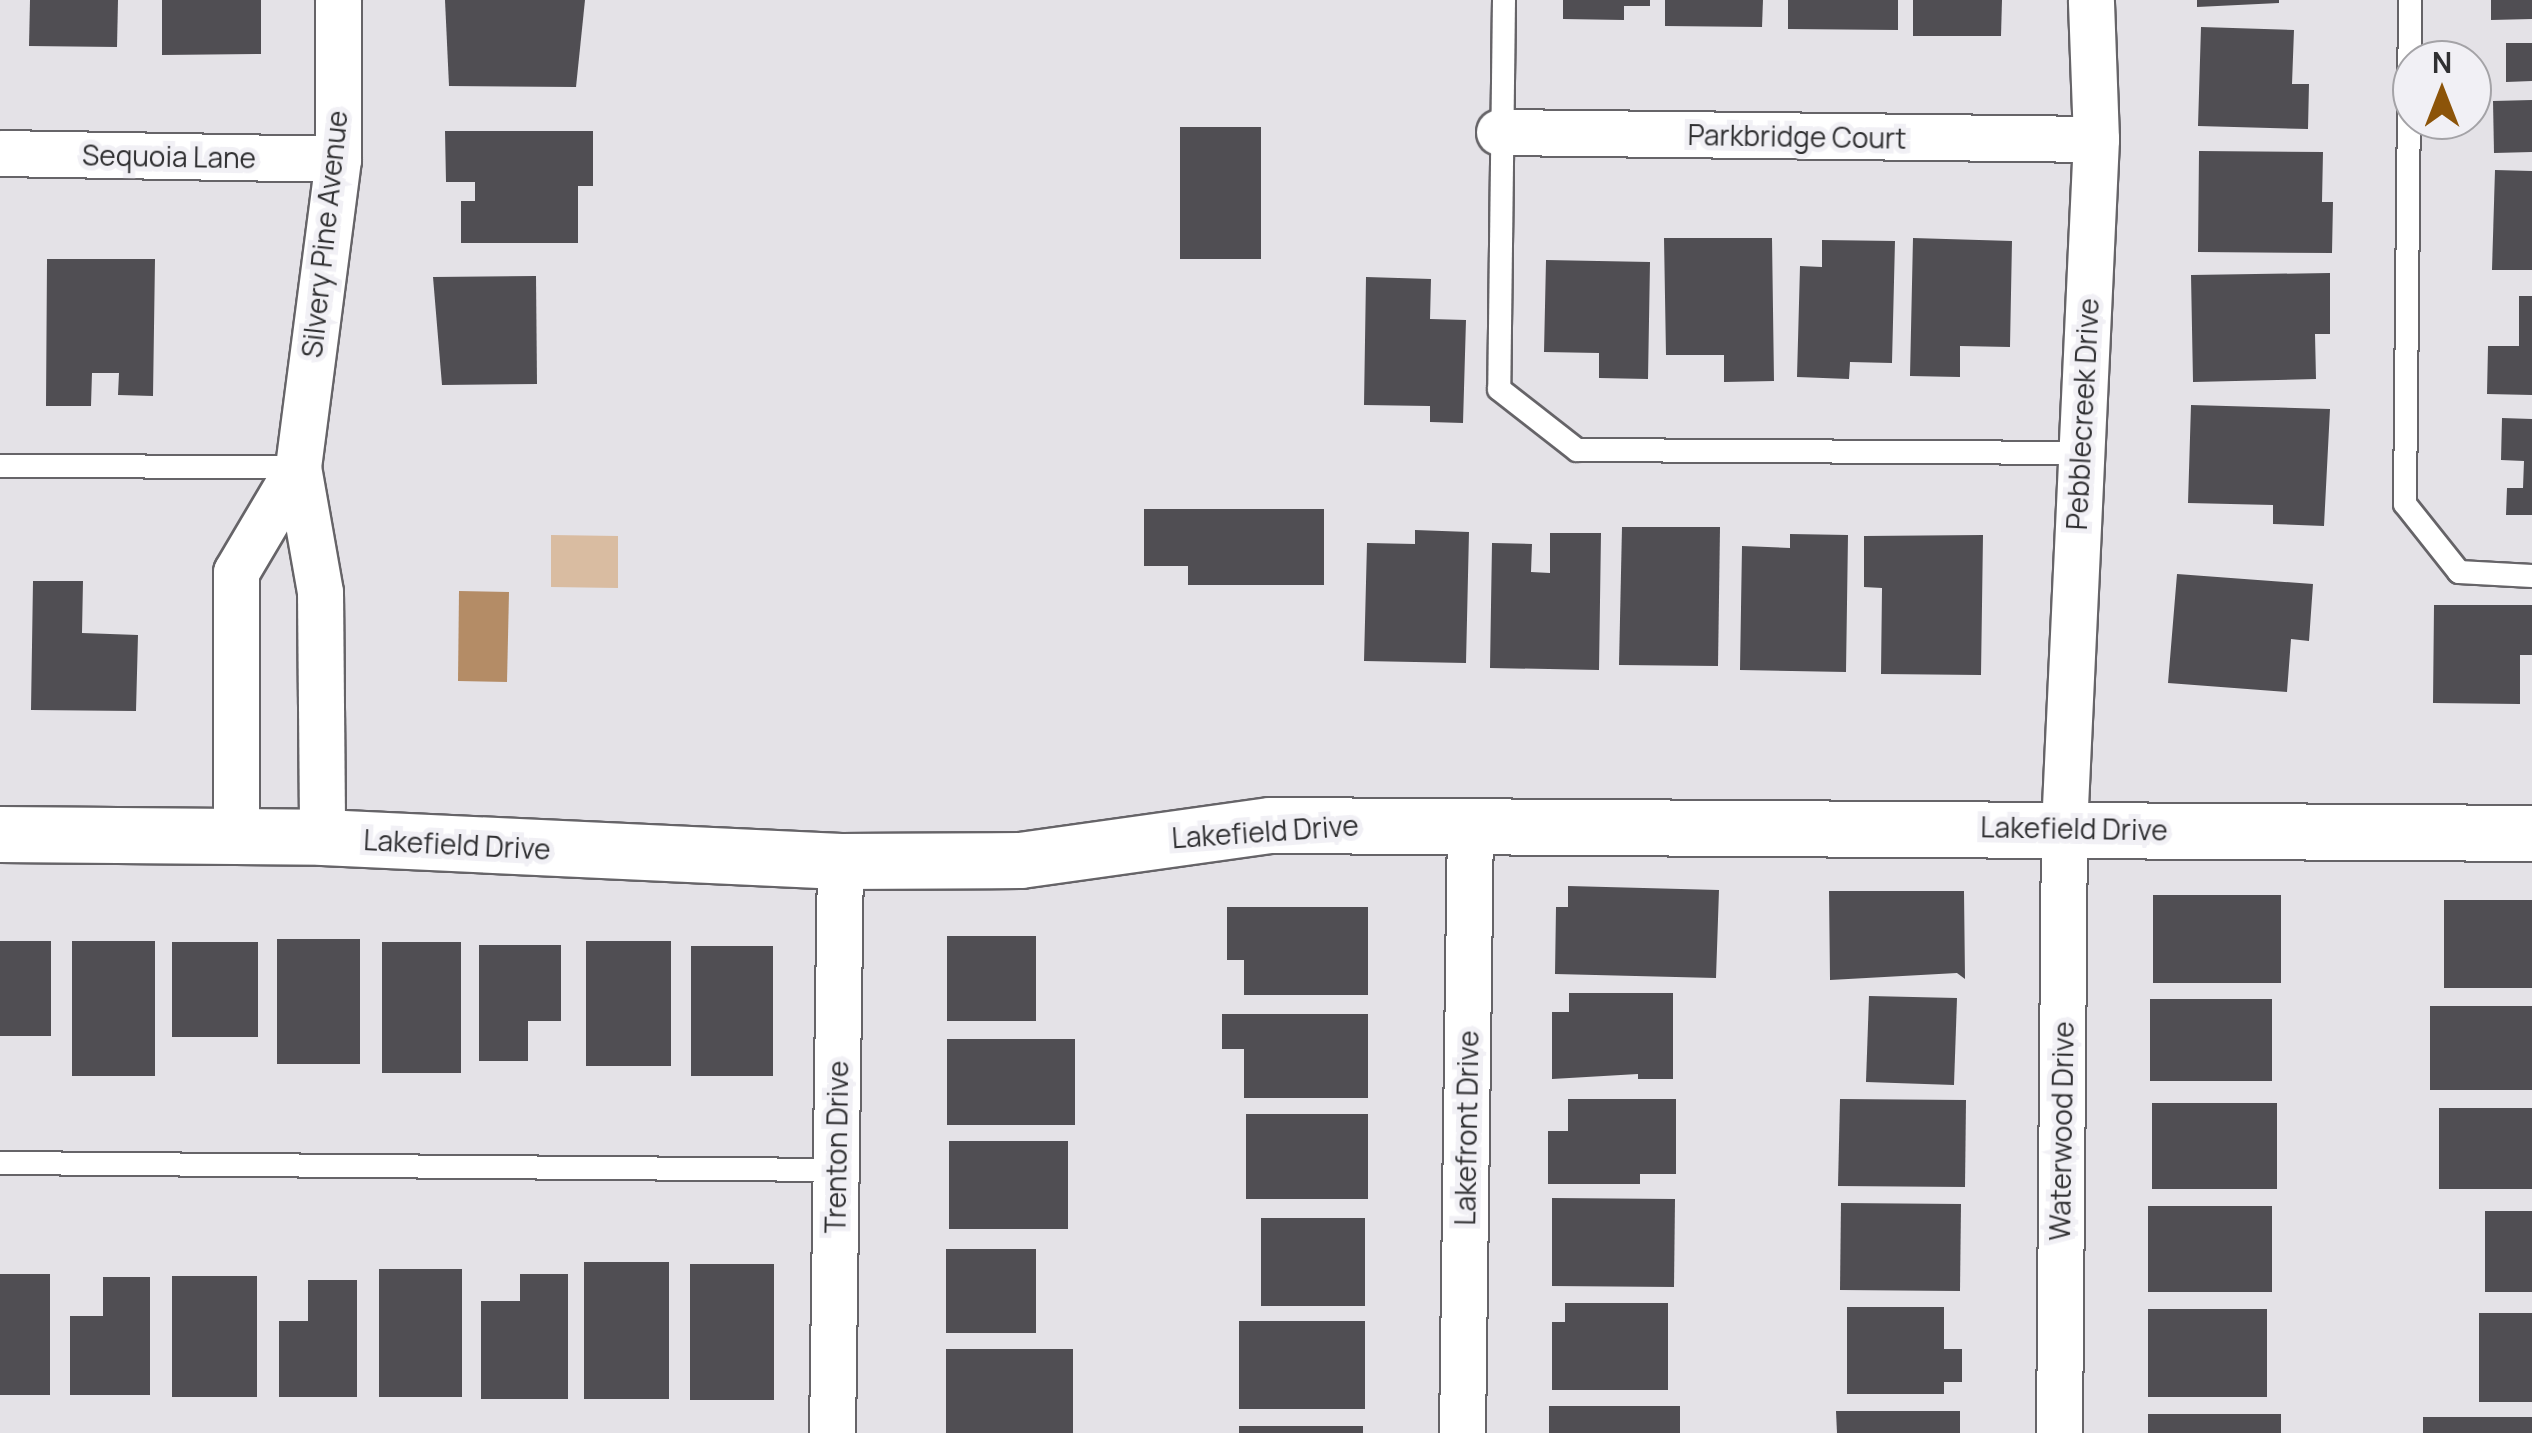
<!DOCTYPE html>
<style>
body{margin:0}
#map{position:relative;width:2532px;height:1433px;overflow:hidden;background:#e4e2e7;font-family:Manrope,sans-serif}
div>[style]{position:absolute}
[style*='--x']{left:calc(var(--x)*1px);top:calc(var(--y)*1px);width:calc(var(--w)*1px);rotate:calc(var(--a)*1deg)}
.green>*{inset:0;background:#d9bca1}
.water>*{inset:0;background:#b48c66}
.building>*{inset:0;background:#504e53}
.roads{filter:drop-shadow(2px 0 #666468) drop-shadow(-2px 0 #666468) drop-shadow(0 2px #666468) drop-shadow(0 -2px #666468)}
.service>*{height:22px;margin:-11px;padding:0 11px;transform-origin:11px;border-radius:11px;background:#fff}
.minor>*{height:45px;margin:-22.5px;padding:0 22.5px;transform-origin:22.5px;border-radius:22.5px;background:#fff}
.tertiary>*{height:55px;margin:-27.5px;padding:0 27.5px;transform-origin:27.5px;border-radius:27.5px;background:#fff}
span{translate:-50% -50%;white-space:nowrap;text-align:center;line-height:1.15;-webkit-text-stroke:10px #f1f0f5;paint-order:stroke}
.street-label{font-size:28px;color:#303032}
.north{position:absolute;left:2392px;top:40px;width:100px;height:100px;box-sizing:border-box;background:#f1f0f5;border:2px solid #a4a3a7;border-radius:50%;rotate:0deg;font-size:28px;font-weight:700;line-height:40px;text-align:center;color:#303032}
.north::after{content:'';display:block;margin:auto;width:35px;height:45px;background:#8c5409;clip-path:polygon(50% 0,100% 100%,50% 72%,0 100%)}
</style>
<div id="map">
<div class="green">
<div style="clip-path:polygon(551px 535px,618px 536px,618px 588px,551px 587px)"></div>
</div>
<div class="water">
<div style="clip-path:polygon(459px 591px,509px 592px,507px 682px,458px 681px)"></div>
</div>
<div class="building">
<div style="clip-path:polygon(30px 0,118px 0,117px 47px,29px 46px)"></div>
<div style="clip-path:polygon(162px 0,261px 0,261px 54px,162px 55px)"></div>
<div style="clip-path:polygon(445px 0,585px 0,576px 87px,449px 86px)"></div>
<div style="clip-path:polygon(1563px 0,1650px 0,1650px 6px,1624px 6px,1624px 20px,1563px 19px)"></div>
<div style="clip-path:polygon(1665px 0,1763px 0,1762px 27px,1665px 26px)"></div>
<div style="clip-path:polygon(1788px 0,1898px 0,1898px 30px,1788px 29px)"></div>
<div style="clip-path:polygon(1913px 0,2002px 0,2001px 36px,1913px 36px)"></div>
<div style="clip-path:polygon(2197px 0,2279px 0,2279px 3px,2197px 7px)"></div>
<div style="clip-path:polygon(2491px 0,2532px 0,2532px 19px,2491px 20px)"></div>
<div style="clip-path:polygon(2201px 27px,2294px 30px,2292px 84px,2309px 84px,2308px 129px,2198px 126px)"></div>
<div style="clip-path:polygon(2506px 43px,2532px 43px,2532px 81px,2506px 82px)"></div>
<div style="clip-path:polygon(2532px 100px,2532px 152px,2494px 153px,2493px 101px)"></div>
<div style="clip-path:polygon(1180px 127px,1261px 127px,1261px 259px,1180px 259px)"></div>
<div style="clip-path:polygon(445px 131px,593px 131px,593px 186px,578px 186px,578px 243px,461px 243px,461px 201px,475px 201px,475px 182px,446px 182px)"></div>
<div style="clip-path:polygon(2199px 151px,2323px 152px,2322px 202px,2333px 202px,2332px 253px,2198px 252px)"></div>
<div style="clip-path:polygon(2495px 170px,2532px 171px,2532px 270px,2492px 270px)"></div>
<div style="clip-path:polygon(1664px 238px,1772px 238px,1774px 381px,1724px 382px,1724px 355px,1666px 355px)"></div>
<div style="clip-path:polygon(1913px 238px,2012px 241px,2010px 347px,1960px 346px,1960px 377px,1910px 376px)"></div>
<div style="clip-path:polygon(1822px 240px,1895px 241px,1892px 363px,1850px 362px,1849px 379px,1797px 377px,1800px 266px,1822px 267px)"></div>
<div style="clip-path:polygon(47px 259px,155px 259px,153px 396px,118px 395px,119px 373px,92px 373px,91px 406px,46px 406px)"></div>
<div style="clip-path:polygon(1546px 260px,1650px 262px,1648px 379px,1599px 378px,1599px 353px,1544px 352px)"></div>
<div style="clip-path:polygon(2330px 273px,2330px 334px,2315px 334px,2316px 379px,2193px 382px,2191px 275px)"></div>
<div style="clip-path:polygon(536px 276px,537px 384px,442px 385px,433px 277px)"></div>
<div style="clip-path:polygon(1366px 277px,1431px 279px,1430px 319px,1466px 320px,1463px 423px,1430px 422px,1430px 406px,1364px 405px)"></div>
<div style="clip-path:polygon(2519px 296px,2532px 296px,2532px 395px,2487px 394px,2488px 346px,2519px 346px)"></div>
<div style="clip-path:polygon(2191px 405px,2330px 409px,2324px 526px,2273px 524px,2273px 505px,2188px 503px)"></div>
<div style="clip-path:polygon(2502px 418px,2532px 419px,2532px 515px,2506px 515px,2507px 488px,2523px 488px,2524px 461px,2501px 460px)"></div>
<div style="clip-path:polygon(1144px 509px,1324px 509px,1324px 585px,1188px 585px,1188px 566px,1144px 566px)"></div>
<div style="clip-path:polygon(1622px 527px,1720px 527px,1718px 666px,1619px 665px)"></div>
<div style="clip-path:polygon(1415px 530px,1469px 532px,1466px 663px,1364px 661px,1367px 543px,1415px 544px)"></div>
<div style="clip-path:polygon(1550px 533px,1601px 533px,1599px 670px,1490px 668px,1492px 543px,1532px 544px,1531px 572px,1550px 573px)"></div>
<div style="clip-path:polygon(1790px 534px,1848px 535px,1846px 672px,1740px 670px,1742px 546px,1790px 548px)"></div>
<div style="clip-path:polygon(1983px 535px,1981px 675px,1881px 674px,1882px 588px,1864px 587px,1864px 536px)"></div>
<div style="clip-path:polygon(2177px 574px,2313px 584px,2309px 641px,2291px 639px,2287px 692px,2168px 683px)"></div>
<div style="clip-path:polygon(33px 581px,83px 581px,82px 633px,138px 635px,136px 711px,31px 710px)"></div>
<div style="clip-path:polygon(2434px 605px,2532px 605px,2532px 655px,2520px 655px,2520px 704px,2433px 703px)"></div>
<div style="clip-path:polygon(1568px 886px,1719px 890px,1716px 978px,1555px 974px,1556px 907px,1568px 907px)"></div>
<div style="clip-path:polygon(1829px 891px,1964px 891px,1965px 979px,1957px 973px,1830px 980px)"></div>
<div style="clip-path:polygon(2153px 895px,2281px 895px,2281px 983px,2153px 983px)"></div>
<div style="clip-path:polygon(2444px 900px,2532px 900px,2532px 988px,2444px 988px)"></div>
<div style="clip-path:polygon(1227px 907px,1368px 907px,1368px 995px,1244px 995px,1244px 960px,1227px 960px)"></div>
<div style="clip-path:polygon(947px 936px,1036px 936px,1036px 1021px,947px 1021px)"></div>
<div style="clip-path:polygon(277px 939px,360px 939px,360px 1064px,277px 1064px)"></div>
<div style="clip-path:polygon(0 941px,51px 941px,51px 1036px,0 1036px)"></div>
<div style="clip-path:polygon(72px 941px,155px 941px,155px 1076px,72px 1076px)"></div>
<div style="clip-path:polygon(586px 941px,671px 941px,671px 1066px,586px 1066px)"></div>
<div style="clip-path:polygon(172px 942px,258px 942px,258px 1037px,172px 1037px)"></div>
<div style="clip-path:polygon(382px 942px,461px 942px,461px 1073px,382px 1073px)"></div>
<div style="clip-path:polygon(479px 945px,561px 945px,561px 1021px,528px 1021px,528px 1061px,479px 1061px)"></div>
<div style="clip-path:polygon(691px 946px,773px 946px,773px 1076px,691px 1076px)"></div>
<div style="clip-path:polygon(1569px 993px,1673px 993px,1673px 1079px,1638px 1079px,1638px 1074px,1552px 1079px,1552px 1012px,1569px 1012px)"></div>
<div style="clip-path:polygon(1869px 996px,1957px 998px,1954px 1085px,1866px 1082px)"></div>
<div style="clip-path:polygon(2150px 999px,2272px 999px,2272px 1081px,2150px 1081px)"></div>
<div style="clip-path:polygon(2430px 1006px,2532px 1006px,2532px 1090px,2430px 1090px)"></div>
<div style="clip-path:polygon(1222px 1014px,1368px 1014px,1368px 1098px,1244px 1098px,1244px 1049px,1222px 1049px)"></div>
<div style="clip-path:polygon(947px 1039px,1075px 1039px,1075px 1125px,947px 1125px)"></div>
<div style="clip-path:polygon(1568px 1099px,1676px 1099px,1676px 1174px,1640px 1174px,1640px 1184px,1548px 1184px,1548px 1131px,1568px 1131px)"></div>
<div style="clip-path:polygon(1840px 1099px,1966px 1100px,1965px 1187px,1838px 1186px)"></div>
<div style="clip-path:polygon(2152px 1103px,2277px 1103px,2277px 1189px,2152px 1189px)"></div>
<div style="clip-path:polygon(2439px 1108px,2532px 1108px,2532px 1189px,2439px 1189px)"></div>
<div style="clip-path:polygon(1246px 1114px,1368px 1114px,1368px 1199px,1246px 1199px)"></div>
<div style="clip-path:polygon(949px 1141px,1068px 1141px,1068px 1229px,949px 1229px)"></div>
<div style="clip-path:polygon(1552px 1198px,1675px 1199px,1674px 1287px,1552px 1286px)"></div>
<div style="clip-path:polygon(1841px 1203px,1961px 1204px,1960px 1291px,1840px 1290px)"></div>
<div style="clip-path:polygon(2148px 1206px,2272px 1206px,2272px 1292px,2148px 1292px)"></div>
<div style="clip-path:polygon(2485px 1211px,2532px 1211px,2532px 1292px,2485px 1292px)"></div>
<div style="clip-path:polygon(1261px 1218px,1365px 1218px,1365px 1306px,1261px 1306px)"></div>
<div style="clip-path:polygon(946px 1249px,1036px 1249px,1036px 1333px,946px 1333px)"></div>
<div style="clip-path:polygon(584px 1262px,669px 1262px,669px 1399px,584px 1399px)"></div>
<div style="clip-path:polygon(690px 1264px,774px 1264px,774px 1400px,690px 1400px)"></div>
<div style="clip-path:polygon(379px 1269px,462px 1269px,462px 1397px,379px 1397px)"></div>
<div style="clip-path:polygon(0 1274px,50px 1274px,50px 1395px,0 1395px)"></div>
<div style="clip-path:polygon(520px 1274px,568px 1274px,568px 1399px,481px 1399px,481px 1301px,520px 1301px)"></div>
<div style="clip-path:polygon(172px 1276px,257px 1276px,257px 1397px,172px 1397px)"></div>
<div style="clip-path:polygon(103px 1277px,150px 1277px,150px 1395px,70px 1395px,70px 1316px,103px 1316px)"></div>
<div style="clip-path:polygon(308px 1280px,357px 1280px,357px 1397px,279px 1397px,279px 1321px,308px 1321px)"></div>
<div style="clip-path:polygon(1565px 1303px,1668px 1303px,1668px 1390px,1552px 1390px,1552px 1322px,1565px 1322px)"></div>
<div style="clip-path:polygon(1847px 1307px,1944px 1307px,1944px 1349px,1962px 1349px,1962px 1382px,1944px 1382px,1944px 1394px,1847px 1394px)"></div>
<div style="clip-path:polygon(2148px 1309px,2267px 1309px,2267px 1397px,2148px 1397px)"></div>
<div style="clip-path:polygon(2479px 1313px,2532px 1313px,2532px 1402px,2479px 1402px)"></div>
<div style="clip-path:polygon(1239px 1321px,1365px 1321px,1365px 1409px,1239px 1409px)"></div>
<div style="clip-path:polygon(946px 1349px,1073px 1349px,1073px 1433px,946px 1433px)"></div>
<div style="clip-path:polygon(1549px 1406px,1680px 1406px,1680px 1433px,1549px 1433px)"></div>
<div style="clip-path:polygon(1836px 1411px,1960px 1411px,1960px 1433px,1837px 1433px)"></div>
<div style="clip-path:polygon(2148px 1414px,2281px 1414px,2281px 1433px,2148px 1433px)"></div>
<div style="clip-path:polygon(2423px 1417px,2532px 1417px,2532px 1433px,2423px 1433px)"></div>
<div style="clip-path:polygon(1239px 1426px,1363px 1426px,1363px 1433px,1239px 1433px)"></div>
</div>
<div class="roads">
<div class="service">
<div style="--x:1504;--y:0;--w:389;--a:90.7"></div>
<div style="--x:1499;--y:389;--w:99;--a:38"></div>
<div style="--x:1577;--y:450;--w:502;--a:0.34"></div>
<div style="--x:2410;--y:0;--w:504;--a:90.57"></div>
<div style="--x:2405;--y:504;--w:87;--a:51.5"></div>
<div style="--x:2459;--y:572;--w:73;--a:3.1"></div>
<div style="--x:0;--y:466;--w:298;--a:0.2"></div>
<div style="--x:0;--y:1163;--w:835;--a:0.48"></div>
</div>
<div class="minor">
<div style="--x:1499;--y:132;--w:597;--a:0.67"></div>
<div style="--x:0;--y:153;--w:338;--a:1"></div>
<div style="--x:298;--y:467;--w:311;--a:-82.6"></div>
<div style="--x:338;--y:159;--w:159;--a:-90"></div>
<div style="--x:236;--y:837;--w:265;--a:-90"></div>
<div style="--x:236;--y:572;--w:122;--a:-59.4"></div>
<div style="--x:298;--y:467;--w:127;--a:80"></div>
<div style="--x:320;--y:592;--w:245;--a:89.5"></div>
<div style="--x:832;--y:1433;--w:572;--a:-89.2"></div>
<div style="--x:1462;--y:1433;--w:611;--a:-89.25"></div>
<div style="--x:2059;--y:1433;--w:605;--a:-89.53"></div>
<div style="--x:2064;--y:828;--w:690;--a:-87.34"></div>
<div style="--x:2096;--y:139;--w:139;--a:-92.1"></div>
</div>
<div class="tertiary">
<div style="--x:0;--y:834;--w:322;--a:0.5"></div>
<div style="--x:322;--y:837;--w:519;--a:2.65"></div>
<div style="--x:840;--y:861;--w:180;--a:-0.3"></div>
<div style="--x:1020;--y:860;--w:252;--a:-8"></div>
<div style="--x:1270;--y:825;--w:1262;--a:0.36"></div>
</div>
</div>
<div class="street-label">
<span style="left:1797px;top:136px;rotate:1deg">Parkbridge Court</span>
<span style="left:169px;top:156px;rotate:1deg">Sequoia Lane</span>
<span style="left:324px;top:234px;rotate:-84deg">Silvery Pine Avenue</span>
<span style="left:2082px;top:414px;rotate:-87deg">Pebblecreek Drive</span>
<span style="left:2074px;top:828px;rotate:1deg">Lakefield Drive</span>
<span style="left:1265px;top:831px;rotate:-4deg">Lakefield Drive</span>
<span style="left:457px;top:844px;rotate:3deg">Lakefield Drive</span>
<span style="left:1466px;top:1128px;rotate:-89deg">Lakefront Drive</span>
<span style="left:2061px;top:1131px;rotate:-89deg">Waterwood Drive</span>
<span style="left:836px;top:1147px;rotate:-89deg">Trenton Drive</span>
</div>
<div class="north">N</div>
</div>
